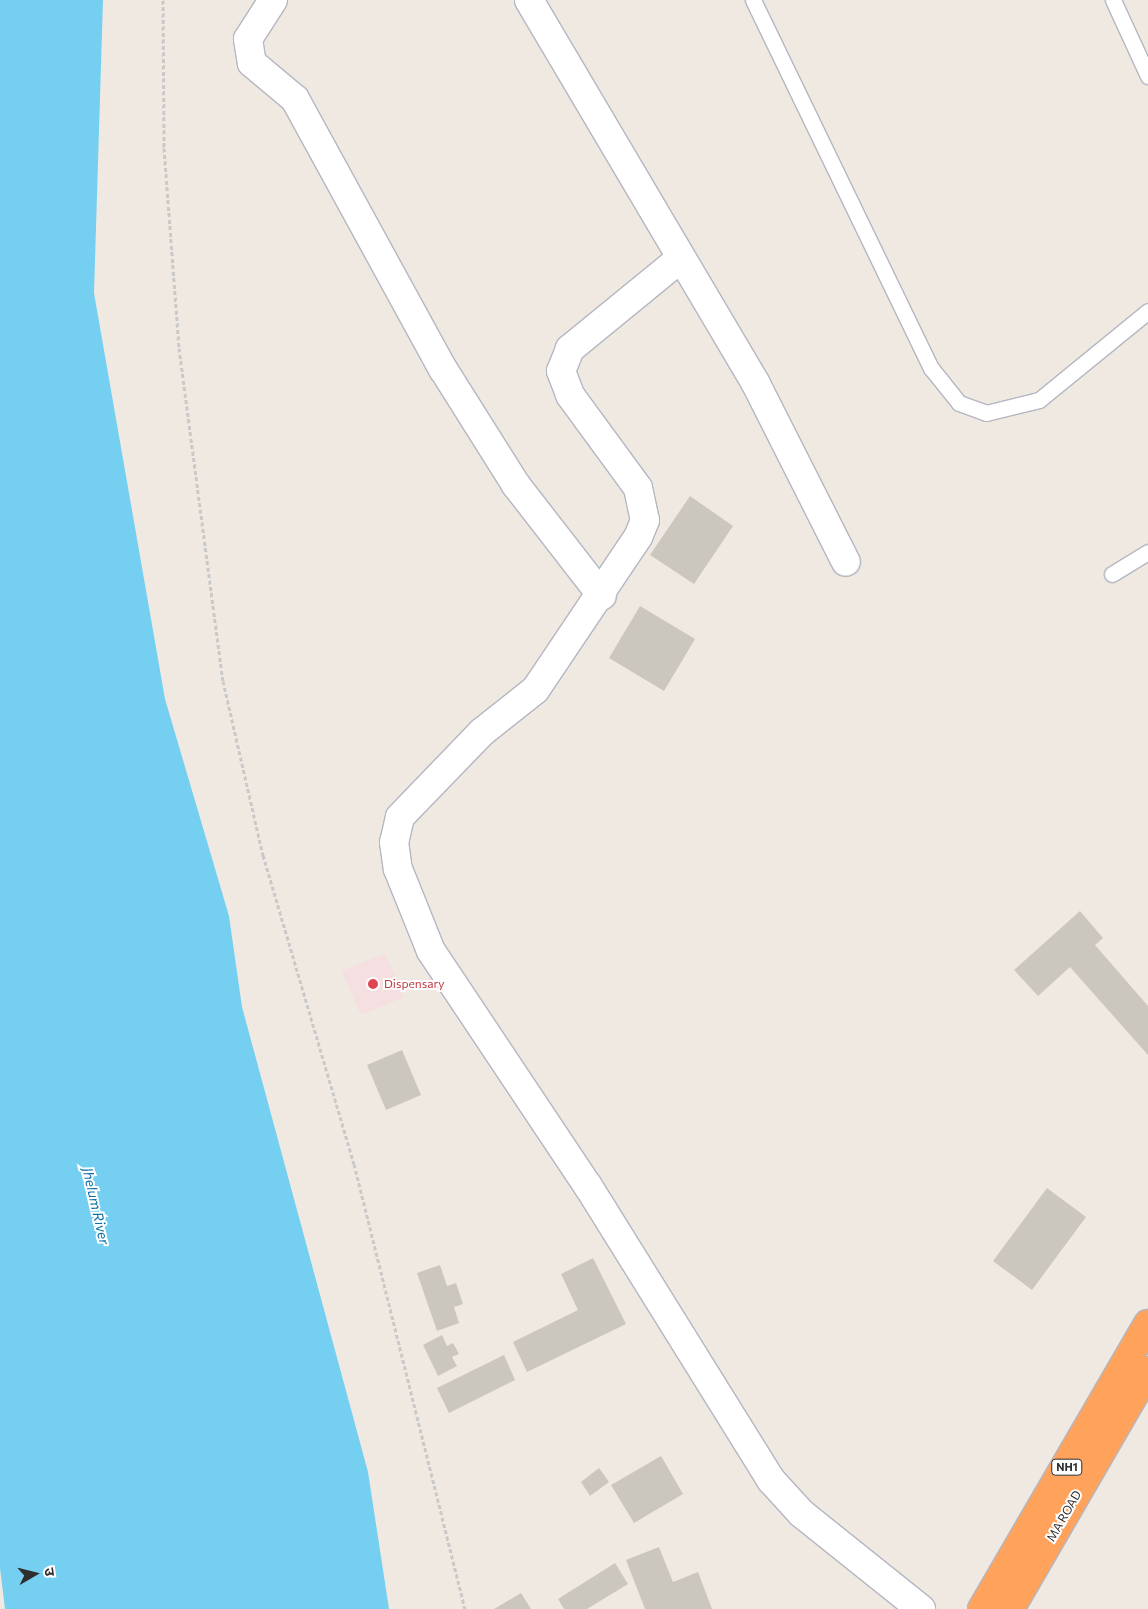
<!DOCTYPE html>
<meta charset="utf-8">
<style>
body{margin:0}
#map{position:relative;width:1148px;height:1609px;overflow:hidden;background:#efe9e1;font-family:Commissioner,"Noto Sans Devanagari",sans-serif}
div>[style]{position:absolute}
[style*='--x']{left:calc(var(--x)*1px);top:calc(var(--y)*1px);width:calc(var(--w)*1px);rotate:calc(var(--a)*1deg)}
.medical>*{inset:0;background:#f5dfe0}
.water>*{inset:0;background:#75cff0}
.building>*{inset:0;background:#cbc7bf}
.path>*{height:3px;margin-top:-1.5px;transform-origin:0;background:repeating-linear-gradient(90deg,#c9c9c9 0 4px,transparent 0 6.5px)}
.roads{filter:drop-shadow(1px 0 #b4b7c1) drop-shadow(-1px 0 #b4b7c1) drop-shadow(0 1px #b4b7c1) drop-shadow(0 -1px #b4b7c1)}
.lane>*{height:15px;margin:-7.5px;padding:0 7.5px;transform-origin:7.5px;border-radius:7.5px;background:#fff}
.street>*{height:28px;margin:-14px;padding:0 14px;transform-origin:14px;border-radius:14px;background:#fff}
.highway>*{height:28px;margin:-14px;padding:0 14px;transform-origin:14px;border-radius:14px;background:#ffa35c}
.dots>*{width:14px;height:14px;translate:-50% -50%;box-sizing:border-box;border:2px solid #fff;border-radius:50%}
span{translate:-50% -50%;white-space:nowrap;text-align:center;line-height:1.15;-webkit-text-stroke:4px #fff;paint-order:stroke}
.shield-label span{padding:1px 4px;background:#fff;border:1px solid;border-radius:4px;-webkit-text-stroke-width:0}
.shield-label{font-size:11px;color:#2e2e2e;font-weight:700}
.health-label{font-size:12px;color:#be3a42}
.left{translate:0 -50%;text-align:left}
.street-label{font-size:12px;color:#2e2e2e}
.water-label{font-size:14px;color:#0d6fa3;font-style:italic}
.north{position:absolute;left:10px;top:1549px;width:50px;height:50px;-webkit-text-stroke:4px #fff;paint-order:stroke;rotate:82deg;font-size:14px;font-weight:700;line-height:20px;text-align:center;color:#2e2e2e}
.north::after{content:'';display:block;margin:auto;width:18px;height:22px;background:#2e2e2e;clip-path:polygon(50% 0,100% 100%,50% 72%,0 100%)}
</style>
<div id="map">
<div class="medical">
<div style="clip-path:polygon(385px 953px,404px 997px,361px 1015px,342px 971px)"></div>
</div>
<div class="water">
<div style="clip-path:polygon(0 0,103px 0,94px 293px,165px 699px,229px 916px,242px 1007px,368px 1472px,389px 1609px,5px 1609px,0 1568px)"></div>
</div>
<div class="building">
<div style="clip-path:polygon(690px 496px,733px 526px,694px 584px,650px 555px)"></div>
<div style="clip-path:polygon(640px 606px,695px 639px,664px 691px,609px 658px)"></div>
<div style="clip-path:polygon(1080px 911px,1103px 938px,1095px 945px,1148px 1006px,1148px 1055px,1070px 967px,1038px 996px,1014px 970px)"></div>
<div style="clip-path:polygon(402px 1050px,421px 1095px,386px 1110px,367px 1065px)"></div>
<div style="clip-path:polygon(1047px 1188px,1086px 1217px,1032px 1290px,993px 1261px)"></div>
<div style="clip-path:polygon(593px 1258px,626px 1324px,527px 1372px,513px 1342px,578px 1310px,561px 1274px)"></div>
<div style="clip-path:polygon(440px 1265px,447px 1286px,456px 1283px,463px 1304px,454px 1307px,459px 1323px,437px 1331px,417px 1273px)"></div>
<div style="clip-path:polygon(442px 1335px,447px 1346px,453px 1343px,459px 1354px,452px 1357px,457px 1366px,438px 1376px,423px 1345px)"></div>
<div style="clip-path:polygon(504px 1355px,515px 1380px,449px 1413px,437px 1388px)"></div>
<div style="clip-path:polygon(661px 1456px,683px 1494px,634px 1523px,611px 1485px)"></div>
<div style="clip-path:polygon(599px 1468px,609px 1482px,590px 1496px,581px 1482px)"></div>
<div style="clip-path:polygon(659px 1547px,673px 1582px,698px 1572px,712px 1609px,645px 1609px,626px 1560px)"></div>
<div style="clip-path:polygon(615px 1563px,628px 1584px,587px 1609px,564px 1609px,558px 1599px)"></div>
<div style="clip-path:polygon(521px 1593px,531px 1609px,494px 1609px)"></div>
</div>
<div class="path">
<div style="--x:163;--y:0;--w:148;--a:89.6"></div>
<div style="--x:164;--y:148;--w:201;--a:85.7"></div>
<div style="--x:179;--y:348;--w:336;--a:82.5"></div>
<div style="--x:223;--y:681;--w:179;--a:77.1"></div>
<div style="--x:263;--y:855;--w:322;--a:73.6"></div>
<div style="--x:354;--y:1164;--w:459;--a:76"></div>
</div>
<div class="roads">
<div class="lane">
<div style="--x:753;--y:0;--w:409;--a:64.2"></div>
<div style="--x:931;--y:368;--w:45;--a:51.3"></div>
<div style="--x:959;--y:403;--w:29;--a:20"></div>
<div style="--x:986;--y:413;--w:55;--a:-13.8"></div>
<div style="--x:1039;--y:400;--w:141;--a:-39.2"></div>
<div style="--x:1113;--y:0;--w:84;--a:65.3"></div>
<div style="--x:1112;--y:574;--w:42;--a:-31.4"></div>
</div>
<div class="street">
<div style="--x:273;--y:0;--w:46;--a:122.7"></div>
<div style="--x:248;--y:39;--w:24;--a:81"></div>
<div style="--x:252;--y:63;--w:56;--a:39.9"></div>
<div style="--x:295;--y:99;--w:308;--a:61.3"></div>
<div style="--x:443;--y:369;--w:137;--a:57.8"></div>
<div style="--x:516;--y:485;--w:140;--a:52.2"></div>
<div style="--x:529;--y:0;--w:446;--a:59.4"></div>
<div style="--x:756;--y:384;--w:199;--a:63.2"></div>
<div style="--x:681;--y:258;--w:144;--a:140.7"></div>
<div style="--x:570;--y:349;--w:24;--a:112"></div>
<div style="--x:561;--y:371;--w:26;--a:69"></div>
<div style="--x:570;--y:395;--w:115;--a:53.8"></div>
<div style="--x:638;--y:488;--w:33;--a:78"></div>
<div style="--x:645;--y:520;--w:18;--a:112"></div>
<div style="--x:638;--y:537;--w:184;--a:123.9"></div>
<div style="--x:535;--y:690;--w:68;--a:141.6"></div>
<div style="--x:482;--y:732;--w:118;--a:134"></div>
<div style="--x:400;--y:817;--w:26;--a:103"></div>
<div style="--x:394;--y:842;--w:27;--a:82"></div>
<div style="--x:398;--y:869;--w:88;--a:68.1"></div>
<div style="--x:431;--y:951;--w:283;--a:56.3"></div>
<div style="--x:588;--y:1186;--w:346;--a:58.1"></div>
<div style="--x:771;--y:1480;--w:45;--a:47.7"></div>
<div style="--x:801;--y:1513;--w:154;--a:38.7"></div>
</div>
<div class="highway">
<div style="--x:982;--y:1609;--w:330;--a:-59.8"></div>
<div style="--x:1010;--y:1609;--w:275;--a:-59.9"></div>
</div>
</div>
<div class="dots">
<div style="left:373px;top:984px;background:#e0444e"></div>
</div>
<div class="shield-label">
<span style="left:1067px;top:1467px">NH1</span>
</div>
<div class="health-label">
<span class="left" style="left:384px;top:984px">Dispensary</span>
</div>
<div class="street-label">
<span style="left:1064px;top:1516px;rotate:-60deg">MA ROAD</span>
</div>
<div class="water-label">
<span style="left:96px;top:1206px;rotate:77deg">Jhelum River</span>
</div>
<div class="north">उ</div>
</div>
